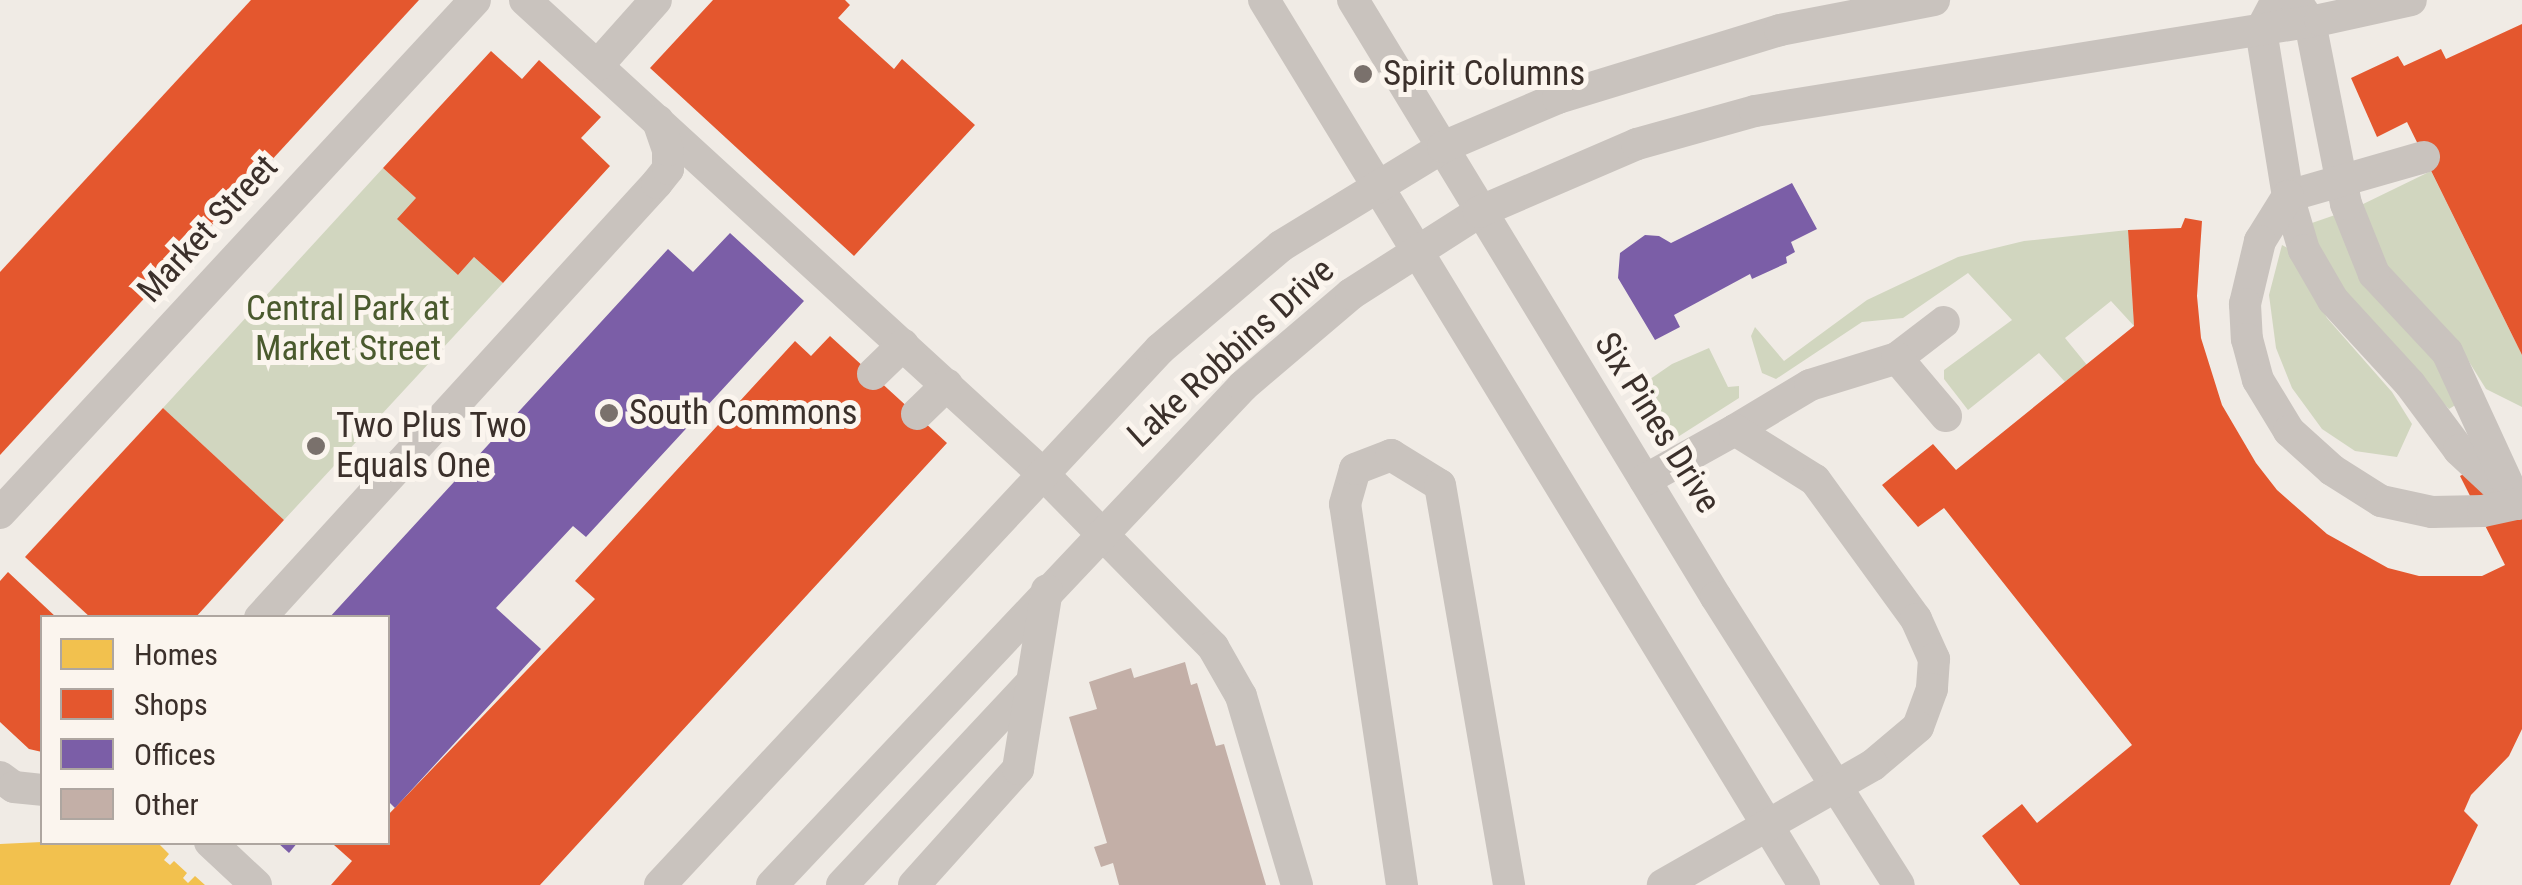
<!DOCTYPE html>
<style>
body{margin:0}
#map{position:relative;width:2522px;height:885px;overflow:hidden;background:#f0ebe5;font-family:"Roboto Condensed",sans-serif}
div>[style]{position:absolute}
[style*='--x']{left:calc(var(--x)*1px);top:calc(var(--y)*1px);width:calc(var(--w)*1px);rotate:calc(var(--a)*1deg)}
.green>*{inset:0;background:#d1d6bf}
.homes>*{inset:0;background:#f2c14e}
.shops>*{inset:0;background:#e4572e}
.offices>*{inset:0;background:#7b5ea7}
.building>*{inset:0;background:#c3afa7}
.minor>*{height:32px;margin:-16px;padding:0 16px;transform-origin:16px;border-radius:16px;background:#c9c3be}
.dots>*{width:28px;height:28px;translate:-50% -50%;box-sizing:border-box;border:5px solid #fbf5ee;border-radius:50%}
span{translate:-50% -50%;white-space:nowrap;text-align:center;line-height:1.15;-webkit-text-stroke:10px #fbf5ee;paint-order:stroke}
.poi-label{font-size:35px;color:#3b302b}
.left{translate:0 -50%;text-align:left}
.street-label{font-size:35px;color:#3b302b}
.park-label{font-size:35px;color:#4a5a2e}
.legend{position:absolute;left:40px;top:615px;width:350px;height:230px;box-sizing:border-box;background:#fbf5ee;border:2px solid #aea6a0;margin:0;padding:12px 18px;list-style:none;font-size:30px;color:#3b302b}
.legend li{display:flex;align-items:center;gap:20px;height:50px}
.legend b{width:50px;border:2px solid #aea6a0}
</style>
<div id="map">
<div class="green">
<div style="clip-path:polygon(383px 168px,416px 198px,458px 275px,474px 257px,503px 283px,284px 520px,163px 408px)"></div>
<div style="clip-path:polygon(2431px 171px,2522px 355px,2522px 407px,2486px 389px,2456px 341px,2381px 267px,2357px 207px)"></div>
<div style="clip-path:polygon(2335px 215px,2436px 356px,2462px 401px,2449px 409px,2341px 291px,2309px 224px)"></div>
<div style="clip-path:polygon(2128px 230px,2134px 326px,2111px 301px,2065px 338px,2087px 365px,2065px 382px,2039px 353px,1968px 410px,1944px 379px,1944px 370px,2012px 320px,1968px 273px,1903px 318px,1862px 322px,1776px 379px,1762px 373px,1751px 336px,1755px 327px,1784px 361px,1867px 300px,1958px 257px,2024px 241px)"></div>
<div style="clip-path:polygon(2282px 245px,2293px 251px,2327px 318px,2392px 392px,2412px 424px,2397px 457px,2355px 451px,2322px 429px,2292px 388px,2276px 348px,2269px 295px)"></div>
<div style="clip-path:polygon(1709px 348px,1728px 387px,1739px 386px,1739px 398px,1673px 440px,1643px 384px,1672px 364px)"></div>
</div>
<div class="homes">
<div style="clip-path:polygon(42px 842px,157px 842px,169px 854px,164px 860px,170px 865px,174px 861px,187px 873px,183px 878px,188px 883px,195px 876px,205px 885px,0 885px,0 844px)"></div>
</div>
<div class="shops">
<div style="clip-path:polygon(251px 0,419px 0,0 455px,0 272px)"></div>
<div style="clip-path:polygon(713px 0,845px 0,850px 5px,838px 18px,894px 69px,902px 59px,975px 125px,854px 256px,650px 68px)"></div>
<div style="clip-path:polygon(2522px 24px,2522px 355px,2407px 122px,2377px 137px,2351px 78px,2398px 56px,2404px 66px,2441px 49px,2446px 59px)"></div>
<div style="clip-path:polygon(491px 51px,522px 79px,539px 60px,601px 117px,581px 138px,610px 166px,503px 283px,474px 257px,458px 275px,397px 219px,416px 198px,383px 168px)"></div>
<div style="clip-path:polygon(2185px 218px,2202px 221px,2197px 296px,2201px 338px,2222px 405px,2256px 463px,2277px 490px,2327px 534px,2388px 568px,2419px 576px,2482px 576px,2505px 565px,2460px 476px,2507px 451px,2522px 480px,2522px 729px,2509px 756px,2471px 795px,2464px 811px,2478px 825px,2450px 885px,2020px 885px,1982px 836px,2022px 804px,2037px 823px,2132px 745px,1944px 508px,1918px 527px,1882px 485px,1933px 444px,1956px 470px,2134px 326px,2128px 230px,2181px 228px)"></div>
<div style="clip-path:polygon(830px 336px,947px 443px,540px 885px,331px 885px,352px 861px,334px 845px,337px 842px,388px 842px,388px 815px,595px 599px,575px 581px,795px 341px,811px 356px)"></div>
<div style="clip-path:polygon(163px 408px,284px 520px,195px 618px,91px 618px,25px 557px)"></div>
<div style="clip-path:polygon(8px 572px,57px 618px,42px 618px,42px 752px,29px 749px,0 722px,0 581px)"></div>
</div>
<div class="offices">
<div style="clip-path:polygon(1792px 183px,1817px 229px,1791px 242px,1795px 252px,1786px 257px,1787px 263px,1752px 279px,1750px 274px,1674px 315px,1680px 327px,1655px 340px,1618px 278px,1620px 253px,1645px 235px,1659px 236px,1671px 243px)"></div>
<div style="clip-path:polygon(730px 233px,804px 301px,586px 537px,573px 526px,496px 608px,541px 649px,395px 808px,388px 801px,388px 618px,329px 618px,668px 249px,693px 272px)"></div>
<div style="clip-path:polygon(277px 842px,298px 842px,289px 853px)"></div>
</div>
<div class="building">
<div style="clip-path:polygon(1185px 662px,1191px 685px,1197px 683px,1216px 746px,1224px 744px,1266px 885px,1119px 885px,1113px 863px,1101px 867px,1094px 847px,1107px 843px,1069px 717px,1097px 709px,1089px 682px,1131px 668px,1134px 678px)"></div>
</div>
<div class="minor">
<div style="--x:525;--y:0;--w:702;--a:42.46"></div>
<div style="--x:1043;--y:474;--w:243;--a:45.5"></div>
<div style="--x:1213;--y:647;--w:56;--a:60.3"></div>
<div style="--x:1241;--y:696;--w:197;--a:73.5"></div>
<div style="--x:1264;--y:0;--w:1037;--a:58.61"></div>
<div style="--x:1353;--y:0;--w:699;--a:58.7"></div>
<div style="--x:1716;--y:597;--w:341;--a:57.6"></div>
<div style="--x:2277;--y:0;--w:34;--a:118"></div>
<div style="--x:2261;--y:30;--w:168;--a:80.8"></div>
<div style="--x:2288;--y:196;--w:56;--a:73.5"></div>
<div style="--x:2304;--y:250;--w:58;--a:59.9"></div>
<div style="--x:2333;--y:300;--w:114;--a:47.5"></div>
<div style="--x:2410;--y:384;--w:82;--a:53.4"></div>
<div style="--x:2459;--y:450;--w:79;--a:43"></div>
<div style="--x:2517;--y:504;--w:167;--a:-114.7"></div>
<div style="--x:2447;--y:352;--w:107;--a:-133.1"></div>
<div style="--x:2374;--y:274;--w:75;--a:-111.8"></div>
<div style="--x:2346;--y:204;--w:186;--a:-101.2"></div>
<div style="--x:2310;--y:22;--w:27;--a:-124"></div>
<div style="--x:598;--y:65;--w:87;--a:-48.3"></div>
<div style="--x:2424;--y:157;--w:141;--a:164"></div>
<div style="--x:2288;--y:196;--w:53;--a:121.9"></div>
<div style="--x:2260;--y:241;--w:65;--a:103.4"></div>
<div style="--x:2245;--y:304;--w:35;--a:87"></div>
<div style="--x:2247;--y:339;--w:42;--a:75"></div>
<div style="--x:2258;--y:380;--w:60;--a:58.7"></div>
<div style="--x:2289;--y:431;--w:58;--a:42.2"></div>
<div style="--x:2332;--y:470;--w:58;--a:32.3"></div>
<div style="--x:2381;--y:501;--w:52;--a:12.2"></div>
<div style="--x:2432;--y:512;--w:51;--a:-1.1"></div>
<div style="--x:2483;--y:511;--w:40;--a:-12"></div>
<div style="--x:1897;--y:358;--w:59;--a:-37.5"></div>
<div style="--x:873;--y:374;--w:42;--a:-44"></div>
<div style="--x:917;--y:414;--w:42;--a:-44"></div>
<div style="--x:1735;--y:430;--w:87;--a:-31"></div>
<div style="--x:1810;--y:385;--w:91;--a:-17.2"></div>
<div style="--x:1897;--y:358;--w:76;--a:49.8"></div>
<div style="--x:1645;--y:480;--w:103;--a:-29.1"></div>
<div style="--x:1735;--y:430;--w:94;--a:32"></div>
<div style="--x:1815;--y:480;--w:172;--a:54"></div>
<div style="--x:1916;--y:619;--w:44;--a:65.8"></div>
<div style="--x:1934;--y:659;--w:30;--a:94"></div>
<div style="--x:1932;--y:689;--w:40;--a:110.2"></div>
<div style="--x:1918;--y:727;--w:59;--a:139.8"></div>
<div style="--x:1873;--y:765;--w:242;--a:150.3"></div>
<div style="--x:0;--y:513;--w:699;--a:-47.2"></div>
<div style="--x:260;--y:618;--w:589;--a:-47.62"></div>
<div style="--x:657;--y:183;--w:18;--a:-52"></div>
<div style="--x:668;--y:169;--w:19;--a:-90"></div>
<div style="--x:668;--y:150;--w:31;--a:-109"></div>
<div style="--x:0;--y:777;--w:17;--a:36"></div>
<div style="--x:14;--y:787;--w:28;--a:6"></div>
<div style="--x:210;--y:842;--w:63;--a:43.1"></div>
<div style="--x:660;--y:885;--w:733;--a:-46.99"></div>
<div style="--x:1160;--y:349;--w:159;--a:-40.4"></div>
<div style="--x:1281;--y:246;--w:190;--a:-31.4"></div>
<div style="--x:1443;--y:147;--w:125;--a:-23.1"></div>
<div style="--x:1558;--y:98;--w:232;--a:-17"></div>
<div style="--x:1780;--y:30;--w:157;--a:-11"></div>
<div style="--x:772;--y:885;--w:686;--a:-46.65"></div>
<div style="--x:1243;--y:386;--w:142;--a:-40.4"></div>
<div style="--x:1351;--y:294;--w:152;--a:-32.6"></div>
<div style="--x:1479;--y:212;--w:172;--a:-23.3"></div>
<div style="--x:1637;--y:144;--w:123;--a:-15.6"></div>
<div style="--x:1755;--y:111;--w:572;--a:-9.15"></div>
<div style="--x:2320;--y:20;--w:93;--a:-12.4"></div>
<div style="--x:842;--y:885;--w:274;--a:-46.9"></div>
<div style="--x:914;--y:885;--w:156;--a:-48.1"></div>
<div style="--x:1018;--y:769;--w:181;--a:-80.8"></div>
<div style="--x:1402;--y:885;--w:385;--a:-98.5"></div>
<div style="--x:1345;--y:504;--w:36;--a:-74"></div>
<div style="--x:1355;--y:469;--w:39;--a:-21"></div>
<div style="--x:1391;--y:455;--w:57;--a:31.5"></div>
<div style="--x:1440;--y:485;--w:406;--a:80.2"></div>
</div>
<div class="dots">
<div style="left:1363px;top:74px;background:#7a716c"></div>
<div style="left:609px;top:413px;background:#7a716c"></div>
<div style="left:316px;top:446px;background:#7a716c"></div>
</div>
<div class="poi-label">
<span class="left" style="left:1383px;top:74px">Spirit Columns</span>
<span class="left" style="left:629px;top:413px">South Commons</span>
<span class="left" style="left:336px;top:446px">Two Plus Two<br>Equals One</span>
</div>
<div class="street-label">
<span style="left:208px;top:229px;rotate:-47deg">Market Street</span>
<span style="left:1231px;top:353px;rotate:-42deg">Lake Robbins Drive</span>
<span style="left:1657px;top:423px;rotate:58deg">Six Pines Drive</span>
</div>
<div class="park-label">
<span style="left:348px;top:329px">Central Park at<br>Market Street</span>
</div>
<ul class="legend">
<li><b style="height:28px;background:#f2c14e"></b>Homes</li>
<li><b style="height:28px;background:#e4572e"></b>Shops</li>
<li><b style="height:28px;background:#7b5ea7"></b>Offices</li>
<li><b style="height:28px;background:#c3afa7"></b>Other</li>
</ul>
</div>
